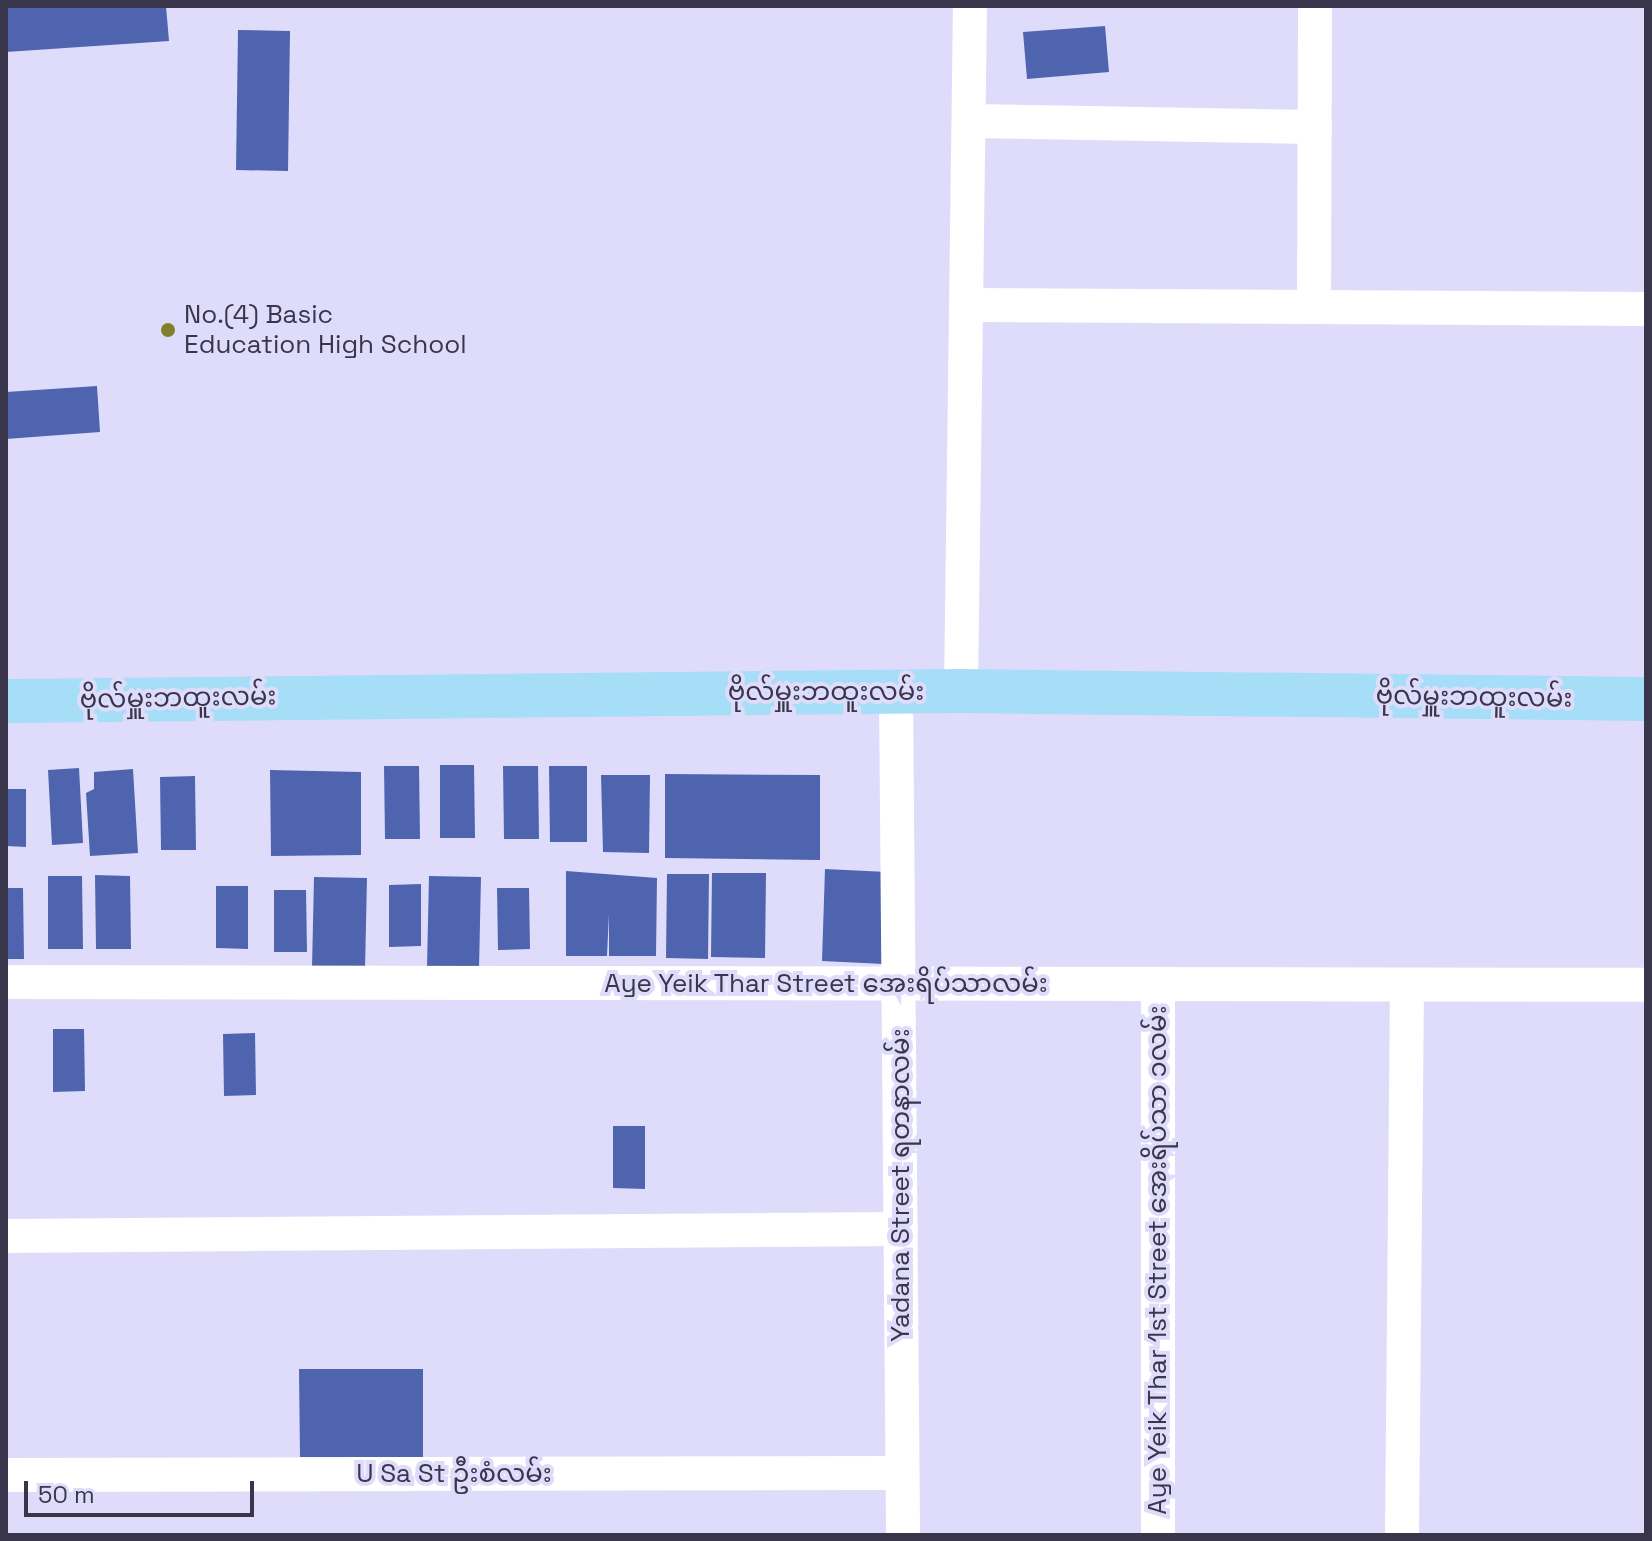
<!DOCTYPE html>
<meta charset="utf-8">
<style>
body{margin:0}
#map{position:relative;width:1652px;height:1541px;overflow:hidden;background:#dfdcfb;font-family:"Space Grotesk","Noto Sans Myanmar",sans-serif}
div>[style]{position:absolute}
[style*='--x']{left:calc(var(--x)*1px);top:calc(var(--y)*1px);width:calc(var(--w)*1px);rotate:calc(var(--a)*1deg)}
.building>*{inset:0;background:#4f64ae}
.street>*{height:34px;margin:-17px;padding:0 17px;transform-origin:17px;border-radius:17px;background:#fff}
.primary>*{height:44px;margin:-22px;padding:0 22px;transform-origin:22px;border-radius:22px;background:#a6ddf7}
.dots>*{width:22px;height:22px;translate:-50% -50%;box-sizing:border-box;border:4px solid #dfdcfb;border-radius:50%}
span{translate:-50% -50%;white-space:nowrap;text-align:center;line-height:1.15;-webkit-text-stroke:8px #dfdcfb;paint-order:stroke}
.poi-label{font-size:26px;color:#39364b}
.left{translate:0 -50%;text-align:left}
.street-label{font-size:26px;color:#39364b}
.frame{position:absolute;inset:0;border:8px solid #39364b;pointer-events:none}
.scale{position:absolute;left:24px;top:1481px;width:230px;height:36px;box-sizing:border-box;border:4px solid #39364b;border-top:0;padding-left:10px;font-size:24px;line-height:28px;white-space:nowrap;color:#39364b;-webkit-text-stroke:6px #dfdcfb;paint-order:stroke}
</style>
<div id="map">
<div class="building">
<div style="clip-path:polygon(6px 6px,166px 6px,169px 41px,6px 52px)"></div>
<div style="clip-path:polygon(1105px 26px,1109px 72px,1027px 79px,1023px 32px)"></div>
<div style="clip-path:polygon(238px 30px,290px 31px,288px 171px,236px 170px)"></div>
<div style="clip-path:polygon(97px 386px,100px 432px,6px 439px,6px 392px)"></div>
<div style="clip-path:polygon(440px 765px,474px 765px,475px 838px,440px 838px)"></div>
<div style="clip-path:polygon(384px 766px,419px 766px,420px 839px,385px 839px)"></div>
<div style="clip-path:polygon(503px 766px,538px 766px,539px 839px,504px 839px)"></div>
<div style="clip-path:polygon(549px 766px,587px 766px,587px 842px,550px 842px)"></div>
<div style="clip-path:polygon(79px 768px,83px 843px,52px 845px,48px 770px)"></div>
<div style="clip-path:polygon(133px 769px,138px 853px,90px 856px,86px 793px,94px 789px,94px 772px)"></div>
<div style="clip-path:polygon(270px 770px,361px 772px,361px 855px,271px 856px)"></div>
<div style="clip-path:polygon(665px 774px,820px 775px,820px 860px,665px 858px)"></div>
<div style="clip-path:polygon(601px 775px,650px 775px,649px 853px,603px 852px)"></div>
<div style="clip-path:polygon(195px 776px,196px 850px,161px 850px,160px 777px)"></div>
<div style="clip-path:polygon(6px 789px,26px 789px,26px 847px,6px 846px)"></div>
<div style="clip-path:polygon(825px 869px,887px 872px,884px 964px,822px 961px)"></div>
<div style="clip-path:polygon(566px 871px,657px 878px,656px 956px,609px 956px,609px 914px,607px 956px,566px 956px)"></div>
<div style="clip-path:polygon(712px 873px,766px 873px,765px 958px,711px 957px)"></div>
<div style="clip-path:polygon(667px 874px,709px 874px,708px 959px,666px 958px)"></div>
<div style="clip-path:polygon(95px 875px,130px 876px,131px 949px,96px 949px)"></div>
<div style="clip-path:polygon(48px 876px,82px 876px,83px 949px,48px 949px)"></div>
<div style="clip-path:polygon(429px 876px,481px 877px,479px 969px,427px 967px)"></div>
<div style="clip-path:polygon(314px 877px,367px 878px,365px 970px,312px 968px)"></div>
<div style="clip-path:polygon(421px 884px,421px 946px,389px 947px,389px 885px)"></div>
<div style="clip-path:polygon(216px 886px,248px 886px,248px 949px,216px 948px)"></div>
<div style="clip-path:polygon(6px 888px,23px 888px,24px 959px,6px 959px)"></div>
<div style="clip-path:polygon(497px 888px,529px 888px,530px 949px,498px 950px)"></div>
<div style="clip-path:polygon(274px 890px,306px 890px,307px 952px,274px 952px)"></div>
<div style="clip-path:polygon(53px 1029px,84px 1029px,85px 1091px,53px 1092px)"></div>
<div style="clip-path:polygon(255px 1033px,256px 1095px,224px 1096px,223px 1034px)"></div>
<div style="clip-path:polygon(613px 1126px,645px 1126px,645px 1189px,613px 1188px)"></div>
<div style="clip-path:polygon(299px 1369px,423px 1369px,423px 1457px,300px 1457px)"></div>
</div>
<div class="street">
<div style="--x:969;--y:121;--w:346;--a:1"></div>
<div style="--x:967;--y:305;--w:679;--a:0.34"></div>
<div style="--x:1314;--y:307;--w:301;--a:-89.8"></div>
<div style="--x:961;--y:691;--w:685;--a:-89.25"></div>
<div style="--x:896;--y:692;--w:843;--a:89.52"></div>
<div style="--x:6;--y:982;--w:1640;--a:0.1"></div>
<div style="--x:1158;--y:984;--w:551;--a:90"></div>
<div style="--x:6;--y:1236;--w:895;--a:-0.45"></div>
<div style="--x:6;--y:1475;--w:896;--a:-0.13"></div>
<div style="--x:1402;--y:1535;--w:550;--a:-89.48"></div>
</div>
<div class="primary">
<div style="--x:6;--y:701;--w:955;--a:-0.6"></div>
<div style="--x:961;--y:691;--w:685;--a:0.67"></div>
</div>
<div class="dots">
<div style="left:168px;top:330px;background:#7f802a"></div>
</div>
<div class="poi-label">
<span class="left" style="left:184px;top:330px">No.(4) Basic<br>Education High School</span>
</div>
<div class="street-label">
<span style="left:826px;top:692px">ဗိုလ်မှူးဘထူးလမ်း</span>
<span style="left:1474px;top:697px;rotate:1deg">ဗိုလ်မှူးဘထူးလမ်း</span>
<span style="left:178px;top:698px;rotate:-1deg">ဗိုလ်မှူးဘထူးလမ်း</span>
<span style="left:826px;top:984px">Aye Yeik Thar Street အေးရိပ်သာလမ်း</span>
<span style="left:901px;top:1185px;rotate:-90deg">Yadana Street ရတနာလမ်း</span>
<span style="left:1158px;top:1260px;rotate:-90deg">Aye Yeik Thar 1st Street အေးရိပ်သာ ၁လမ်း</span>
<span style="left:454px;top:1474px">U Sa St ဦးစံလမ်း</span>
</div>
<div class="frame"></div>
<div class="scale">50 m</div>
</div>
